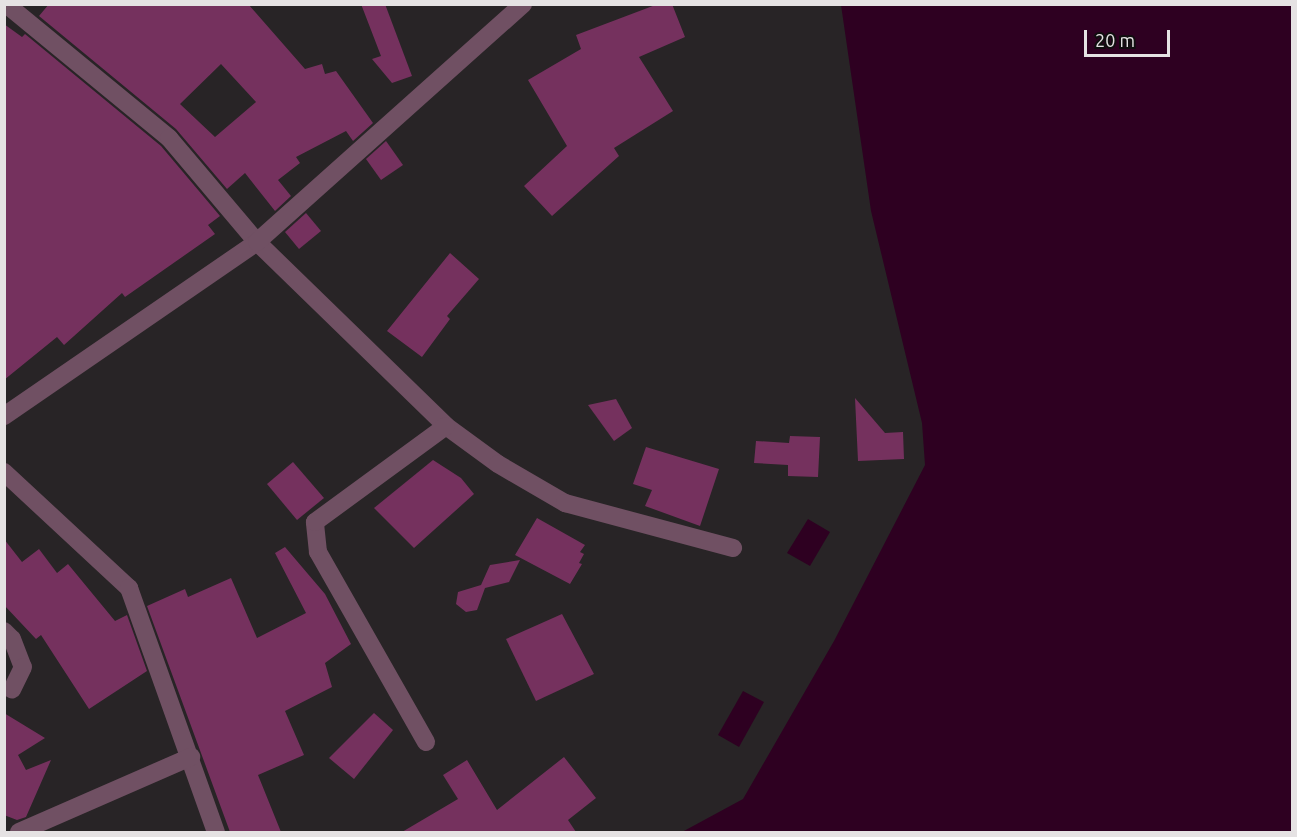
<!DOCTYPE html>
<style>
body{margin:0}
#map{position:relative;width:1297px;height:837px;overflow:hidden;background:#282426;font-family:Ubuntu,sans-serif}
div>[style]{position:absolute}
[style*='--x']{left:calc(var(--x)*1px);top:calc(var(--y)*1px);width:calc(var(--w)*1px);rotate:calc(var(--a)*1deg)}
.water>*{inset:0;background:#2e0021}
.building>*{inset:0;background:#75315e}
.street>*{height:18px;margin:-9px;padding:0 9px;transform-origin:9px;border-radius:9px;background:#705063}
span{translate:-50% -50%;white-space:nowrap;text-align:center;line-height:1.15;-webkit-text-stroke:4.5px #100e0f;paint-order:stroke}
.frame{position:absolute;inset:0;border:6px solid #e5e2e3;pointer-events:none}
.scale{position:absolute;left:1084px;top:30px;width:86px;height:27px;box-sizing:border-box;border:3px solid #e5e2e3;border-top:0;padding-left:8px;font-size:18px;line-height:21px;white-space:nowrap;color:#e5e2e3;-webkit-text-stroke:4px #100e0f;paint-order:stroke}
</style>
<div id="map">
<div class="water">
<div style="clip-path:polygon(841px 5px,1292px 5px,1292px 832px,682px 832px,743px 799px,834px 641px,925px 465px,922px 423px,871px 211px)"></div>
<div style="clip-path:polygon(808px 519px,830px 532px,810px 566px,787px 553px)"></div>
<div style="clip-path:polygon(743px 691px,764px 702px,739px 747px,718px 735px)"></div>
</div>
<div class="building">
<div style="clip-path:polygon(evenodd,49px 4px,248px 4px,305px 69px,322px 64px,325px 74px,336px 71px,373px 123px,353px 141px,346px 131px,296px 157px,300px 163px,278px 180px,291px 196px,275px 211px,245px 173px,227px 189px,176px 129px,39px 16px,49px 4px,221px 64px,256px 102px,215px 137px,180px 104px,221px 64px)"></div>
<div style="clip-path:polygon(361px 4px,385px 4px,412px 76px,392px 83px,372px 59px,381px 56px)"></div>
<div style="clip-path:polygon(658px 4px,672px 4px,685px 37px,639px 57px,673px 111px,614px 148px,619px 156px,552px 216px,524px 186px,567px 146px,528px 80px,581px 49px,576px 35px)"></div>
<div style="clip-path:polygon(4px 24px,22px 37px,25px 34px,161px 146px,220px 216px,208px 225px,215px 234px,125px 297px,122px 293px,64px 345px,57px 337px,4px 380px)"></div>
<div style="clip-path:polygon(386px 141px,403px 165px,381px 180px,366px 159px)"></div>
<div style="clip-path:polygon(306px 213px,321px 231px,299px 249px,285px 232px)"></div>
<div style="clip-path:polygon(450px 253px,479px 279px,447px 316px,450px 319px,422px 357px,387px 331px)"></div>
<div style="clip-path:polygon(855px 398px,885px 433px,903px 432px,904px 459px,858px 461px)"></div>
<div style="clip-path:polygon(616px 399px,632px 428px,614px 441px,588px 405px)"></div>
<div style="clip-path:polygon(790px 436px,820px 437px,818px 477px,788px 476px,788px 465px,754px 463px,756px 441px,789px 443px)"></div>
<div style="clip-path:polygon(646px 447px,719px 469px,700px 526px,645px 506px,652px 490px,633px 484px)"></div>
<div style="clip-path:polygon(433px 460px,461px 478px,474px 494px,414px 548px,374px 508px)"></div>
<div style="clip-path:polygon(293px 462px,324px 498px,297px 520px,267px 484px)"></div>
<div style="clip-path:polygon(537px 518px,585px 545px,580px 552px,584px 554px,579px 563px,582px 564px,570px 584px,515px 555px)"></div>
<div style="clip-path:polygon(4px 539px,22px 562px,39px 549px,57px 573px,68px 564px,115px 621px,127px 615px,147px 671px,89px 709px,41px 635px,36px 639px,4px 605px)"></div>
<div style="clip-path:polygon(285px 547px,325px 594px,351px 644px,325px 663px,332px 687px,285px 711px,304px 755px,258px 775px,281px 832px,230px 832px,147px 606px,185px 589px,188px 597px,231px 578px,257px 638px,306px 613px,275px 553px)"></div>
<div style="clip-path:polygon(520px 560px,509px 582px,485px 588px,477px 610px,466px 612px,456px 604px,458px 592px,481px 585px,490px 565px)"></div>
<div style="clip-path:polygon(562px 614px,594px 674px,536px 701px,506px 639px)"></div>
<div style="clip-path:polygon(4px 713px,45px 738px,18px 755px,26px 770px,51px 760px,26px 817px,17px 820px,4px 815px)"></div>
<div style="clip-path:polygon(374px 713px,393px 730px,354px 779px,329px 758px)"></div>
<div style="clip-path:polygon(564px 757px,596px 798px,568px 820px,576px 832px,402px 832px,458px 799px,443px 775px,467px 760px,497px 810px)"></div>
</div>
<div class="street">
<div style="--x:6;--y:4;--w:211;--a:39.4"></div>
<div style="--x:169;--y:138;--w:136;--a:49.8"></div>
<div style="--x:257;--y:242;--w:264;--a:44.2"></div>
<div style="--x:446;--y:426;--w:64;--a:36.2"></div>
<div style="--x:498;--y:464;--w:78;--a:30.2"></div>
<div style="--x:565;--y:503;--w:174;--a:15"></div>
<div style="--x:4;--y:416;--w:307;--a:-34.5"></div>
<div style="--x:257;--y:242;--w:357;--a:-41.8"></div>
<div style="--x:4;--y:472;--w:171;--a:42.9"></div>
<div style="--x:129;--y:588;--w:259;--a:70.4"></div>
<div style="--x:4;--y:631;--w:11;--a:45"></div>
<div style="--x:12;--y:639;--w:30;--a:69"></div>
<div style="--x:23;--y:667;--w:25;--a:116"></div>
<div style="--x:426;--y:742;--w:219;--a:-119.6"></div>
<div style="--x:318;--y:552;--w:30;--a:-96"></div>
<div style="--x:315;--y:522;--w:162;--a:-36.2"></div>
<div style="--x:19;--y:832;--w:188;--a:-23.6"></div>
</div>
<div class="frame"></div>
<div class="scale">20 m</div>
</div>
